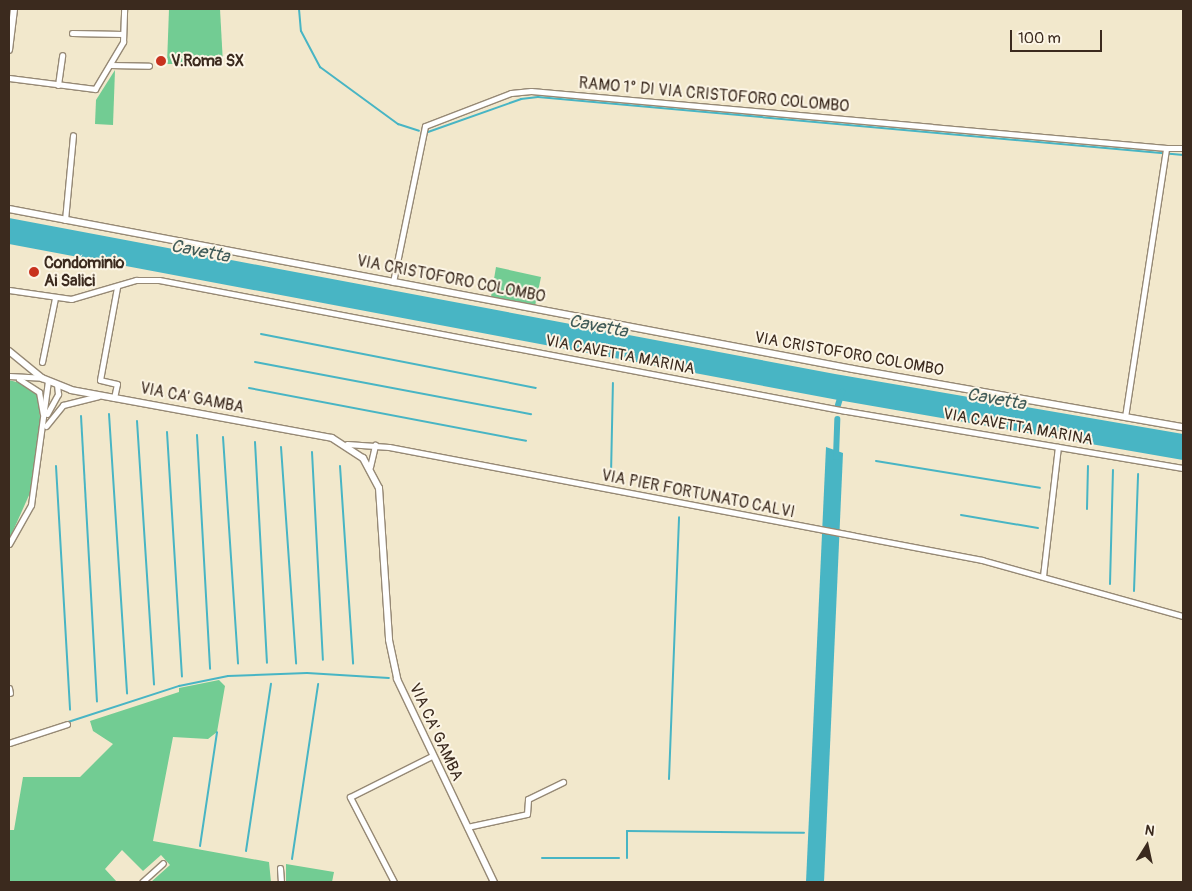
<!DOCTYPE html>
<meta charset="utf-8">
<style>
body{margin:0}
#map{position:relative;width:1192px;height:891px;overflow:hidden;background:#f2e8cc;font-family:Pangolin,sans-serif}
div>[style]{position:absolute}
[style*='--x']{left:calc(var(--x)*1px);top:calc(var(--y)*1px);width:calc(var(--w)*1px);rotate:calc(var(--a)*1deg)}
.green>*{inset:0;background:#72cc93}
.water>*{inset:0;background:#48b5c4}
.stream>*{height:2px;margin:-1px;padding:0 1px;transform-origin:1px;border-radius:1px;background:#48b5c4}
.canal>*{height:6px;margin:-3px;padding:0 3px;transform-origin:3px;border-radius:3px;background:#48b5c4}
.roads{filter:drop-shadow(1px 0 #968975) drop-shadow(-1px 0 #968975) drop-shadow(0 1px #968975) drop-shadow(0 -1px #968975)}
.minor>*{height:5px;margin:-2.5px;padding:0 2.5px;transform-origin:2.5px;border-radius:2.5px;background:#fff}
.tertiary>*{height:6px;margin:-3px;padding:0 3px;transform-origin:3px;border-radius:3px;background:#fff}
.dots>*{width:14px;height:14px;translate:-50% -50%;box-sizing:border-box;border:2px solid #fcf5e5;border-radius:50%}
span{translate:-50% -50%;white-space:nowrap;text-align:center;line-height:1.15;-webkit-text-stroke:4px #fcf5e5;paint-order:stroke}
.poi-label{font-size:16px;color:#3b2a1e;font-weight:700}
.left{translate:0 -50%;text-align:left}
.street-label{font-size:16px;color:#3b2a1e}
.water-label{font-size:18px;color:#405b58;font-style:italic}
.frame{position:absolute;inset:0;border:10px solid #3b2a1e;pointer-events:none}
.north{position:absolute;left:1122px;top:821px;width:50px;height:50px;-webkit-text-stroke:4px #fcf5e5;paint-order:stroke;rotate:10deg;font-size:14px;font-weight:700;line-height:20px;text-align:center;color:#3b2a1e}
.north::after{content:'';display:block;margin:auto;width:18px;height:22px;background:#3b2a1e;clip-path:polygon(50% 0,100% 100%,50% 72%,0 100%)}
.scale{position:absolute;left:1010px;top:30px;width:92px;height:22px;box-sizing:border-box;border:2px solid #3b2a1e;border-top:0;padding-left:6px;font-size:15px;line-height:18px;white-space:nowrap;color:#3b2a1e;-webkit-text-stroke:4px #fcf5e5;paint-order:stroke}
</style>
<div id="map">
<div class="green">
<div style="clip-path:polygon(169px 9px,220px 9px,223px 64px,167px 64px)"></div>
<div style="clip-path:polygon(115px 70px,113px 125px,95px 124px,96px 100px)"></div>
<div style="clip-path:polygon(496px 267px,541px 277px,535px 306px,491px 297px)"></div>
<div style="clip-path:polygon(9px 380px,31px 386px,38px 394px,41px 428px,30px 493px,9px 540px)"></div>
<div style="clip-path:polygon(219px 680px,225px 686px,217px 732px,208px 739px,173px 737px,153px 841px,269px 862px,271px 882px,151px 882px,170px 865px,161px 855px,143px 871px,122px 850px,105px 869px,117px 882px,9px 882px,9px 830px,14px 830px,23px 777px,80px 777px,113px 744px,93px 731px,90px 721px,179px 692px,179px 688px)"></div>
<div style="clip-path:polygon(286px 864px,334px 872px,332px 882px,286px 882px)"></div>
</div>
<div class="water">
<div style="clip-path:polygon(9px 218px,835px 374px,1183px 434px,1183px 460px,838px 400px,9px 244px)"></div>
<div style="clip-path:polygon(826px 447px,843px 453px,824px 882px,806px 882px)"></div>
</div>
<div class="stream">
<div style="--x:299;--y:9;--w:22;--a:85"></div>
<div style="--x:301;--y:31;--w:41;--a:62.2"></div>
<div style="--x:320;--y:67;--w:97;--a:36.2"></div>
<div style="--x:398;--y:124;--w:22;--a:18"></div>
<div style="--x:428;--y:132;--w:99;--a:-19.5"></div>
<div style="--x:521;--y:99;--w:17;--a:-7"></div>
<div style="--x:538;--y:97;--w:648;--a:5.14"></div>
<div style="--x:261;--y:334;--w:280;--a:11.1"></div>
<div style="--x:255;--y:362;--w:281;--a:10.7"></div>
<div style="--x:249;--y:388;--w:282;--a:10.8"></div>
<div style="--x:109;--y:414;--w:280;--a:86.3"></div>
<div style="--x:81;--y:416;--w:286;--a:86.8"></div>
<div style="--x:137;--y:421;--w:264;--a:86.3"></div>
<div style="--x:167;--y:432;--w:245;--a:86.5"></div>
<div style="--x:197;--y:435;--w:234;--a:86.8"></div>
<div style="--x:223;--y:437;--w:227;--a:86.2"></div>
<div style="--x:255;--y:442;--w:221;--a:86.9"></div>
<div style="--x:281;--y:447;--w:217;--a:86"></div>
<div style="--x:312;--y:452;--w:208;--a:87"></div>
<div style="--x:876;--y:461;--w:166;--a:9.3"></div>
<div style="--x:56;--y:466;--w:244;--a:86.7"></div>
<div style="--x:340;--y:466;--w:198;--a:86.2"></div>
<div style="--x:611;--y:475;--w:92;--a:-88.8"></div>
<div style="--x:1087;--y:509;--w:43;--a:-88.7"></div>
<div style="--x:961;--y:515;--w:78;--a:9.6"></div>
<div style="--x:1110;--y:584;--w:114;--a:-88.5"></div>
<div style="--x:1134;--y:591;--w:117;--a:-88"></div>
<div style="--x:68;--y:722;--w:117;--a:-18"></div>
<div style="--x:179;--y:686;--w:50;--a:-11.5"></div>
<div style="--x:228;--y:676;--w:79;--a:-2.2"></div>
<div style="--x:307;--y:673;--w:82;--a:3.5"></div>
<div style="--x:669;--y:779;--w:262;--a:-87.8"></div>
<div style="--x:200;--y:846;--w:115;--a:-81.5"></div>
<div style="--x:246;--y:851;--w:169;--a:-81.5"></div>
<div style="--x:542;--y:858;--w:77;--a:0"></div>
<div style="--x:627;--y:858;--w:27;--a:-90"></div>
<div style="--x:627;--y:831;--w:177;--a:0.6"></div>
<div style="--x:292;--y:859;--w:177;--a:-81.5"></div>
</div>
<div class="canal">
<div style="--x:838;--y:405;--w:14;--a:-73"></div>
<div style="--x:836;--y:457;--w:38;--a:-88"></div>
</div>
<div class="roads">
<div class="minor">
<div style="--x:72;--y:33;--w:51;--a:1.1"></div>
<div style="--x:110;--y:65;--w:39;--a:1"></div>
<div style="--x:9;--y:78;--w:87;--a:7.3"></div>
<div style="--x:95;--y:89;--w:55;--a:-59.2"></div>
<div style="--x:123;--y:42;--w:33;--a:-88"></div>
<div style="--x:58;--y:85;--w:30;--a:-82"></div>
<div style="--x:65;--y:220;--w:85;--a:-84.6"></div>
<div style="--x:393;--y:282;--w:159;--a:-78.4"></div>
<div style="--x:425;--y:126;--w:92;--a:-21"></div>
<div style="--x:511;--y:93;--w:20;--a:-6"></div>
<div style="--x:531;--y:91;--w:638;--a:5.13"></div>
<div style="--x:9;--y:290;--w:63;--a:8.3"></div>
<div style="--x:71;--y:299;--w:68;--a:-16.3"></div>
<div style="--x:136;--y:280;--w:23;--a:0"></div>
<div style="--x:159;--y:280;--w:699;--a:10.8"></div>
<div style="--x:846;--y:411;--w:342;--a:9.6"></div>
<div style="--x:42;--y:362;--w:65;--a:-78.5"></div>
<div style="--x:9;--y:376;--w:33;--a:3"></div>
<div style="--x:19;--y:379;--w:24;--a:33"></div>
<div style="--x:39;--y:392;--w:22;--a:80"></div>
<div style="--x:114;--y:398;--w:14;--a:-78"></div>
<div style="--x:117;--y:384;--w:17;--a:-167"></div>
<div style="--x:100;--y:380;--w:95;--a:-79.6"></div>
<div style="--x:47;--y:414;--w:23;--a:-61"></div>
<div style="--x:58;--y:394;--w:9;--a:-96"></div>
<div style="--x:1125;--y:417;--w:272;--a:-81.3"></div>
<div style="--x:1166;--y:148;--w:17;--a:0"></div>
<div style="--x:46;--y:426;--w:27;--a:-51"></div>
<div style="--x:63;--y:405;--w:36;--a:-14"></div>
<div style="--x:347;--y:444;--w:42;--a:4.1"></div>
<div style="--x:389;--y:447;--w:604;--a:10.79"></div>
<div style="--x:982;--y:560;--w:209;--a:15.6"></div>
<div style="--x:370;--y:467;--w:23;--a:-77"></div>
<div style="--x:9;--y:544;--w:45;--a:-60.6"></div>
<div style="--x:31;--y:505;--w:125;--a:-82.2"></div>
<div style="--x:1043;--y:576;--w:130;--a:-83.4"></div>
<div style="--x:9;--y:688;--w:5;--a:79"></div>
<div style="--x:9;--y:743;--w:61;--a:-18.1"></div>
<div style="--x:467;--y:827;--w:61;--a:-12.2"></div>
<div style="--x:527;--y:814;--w:15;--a:-86"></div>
<div style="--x:528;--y:799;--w:39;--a:-26"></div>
<div style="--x:280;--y:868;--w:14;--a:86"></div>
<div style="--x:142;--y:882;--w:28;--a:-42"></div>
<div style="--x:394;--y:882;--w:96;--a:-117.4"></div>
<div style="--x:350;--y:797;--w:92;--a:-26.6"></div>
</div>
<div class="tertiary">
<div style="--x:9;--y:50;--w:41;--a:-83"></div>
<div style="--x:9;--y:209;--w:859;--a:10.73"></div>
<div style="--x:853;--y:369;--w:335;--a:10"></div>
<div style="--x:9;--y:351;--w:43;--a:39.3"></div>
<div style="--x:42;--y:378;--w:31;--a:22"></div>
<div style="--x:71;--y:390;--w:265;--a:10.4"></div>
<div style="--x:332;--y:438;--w:37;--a:33"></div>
<div style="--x:363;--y:458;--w:34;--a:62"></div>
<div style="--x:379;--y:488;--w:152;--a:86.2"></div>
<div style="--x:389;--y:640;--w:40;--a:78"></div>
<div style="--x:397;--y:679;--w:225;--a:64.5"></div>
</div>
</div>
<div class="dots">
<div style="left:161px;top:61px;background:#c8321e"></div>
<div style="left:34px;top:272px;background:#c8321e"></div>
</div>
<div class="poi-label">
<span class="left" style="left:171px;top:61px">V.Roma SX</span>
<span class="left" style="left:44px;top:272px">Condominio<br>Ai Salici</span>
</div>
<div class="street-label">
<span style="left:714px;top:95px;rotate:5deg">RAMO 1° DI VIA CRISTOFORO COLOMBO</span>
<span style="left:451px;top:279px;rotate:11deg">VIA CRISTOFORO COLOMBO</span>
<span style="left:849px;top:354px;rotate:10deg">VIA CRISTOFORO COLOMBO</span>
<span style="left:620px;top:355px;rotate:11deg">VIA CAVETTA MARINA</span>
<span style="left:192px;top:398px;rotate:11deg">VIA CA' GAMBA</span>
<span style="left:1018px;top:427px;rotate:10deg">VIA CAVETTA MARINA</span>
<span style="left:698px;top:494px;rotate:11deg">VIA PIER FORTUNATO CALVI</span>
<span style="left:436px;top:732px;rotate:65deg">VIA CA' GAMBA</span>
</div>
<div class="water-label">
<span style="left:200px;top:252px;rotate:11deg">Cavetta</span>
<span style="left:598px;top:327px;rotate:11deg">Cavetta</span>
<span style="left:996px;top:400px;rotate:10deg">Cavetta</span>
</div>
<div class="frame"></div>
<div class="north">N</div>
<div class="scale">100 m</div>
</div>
